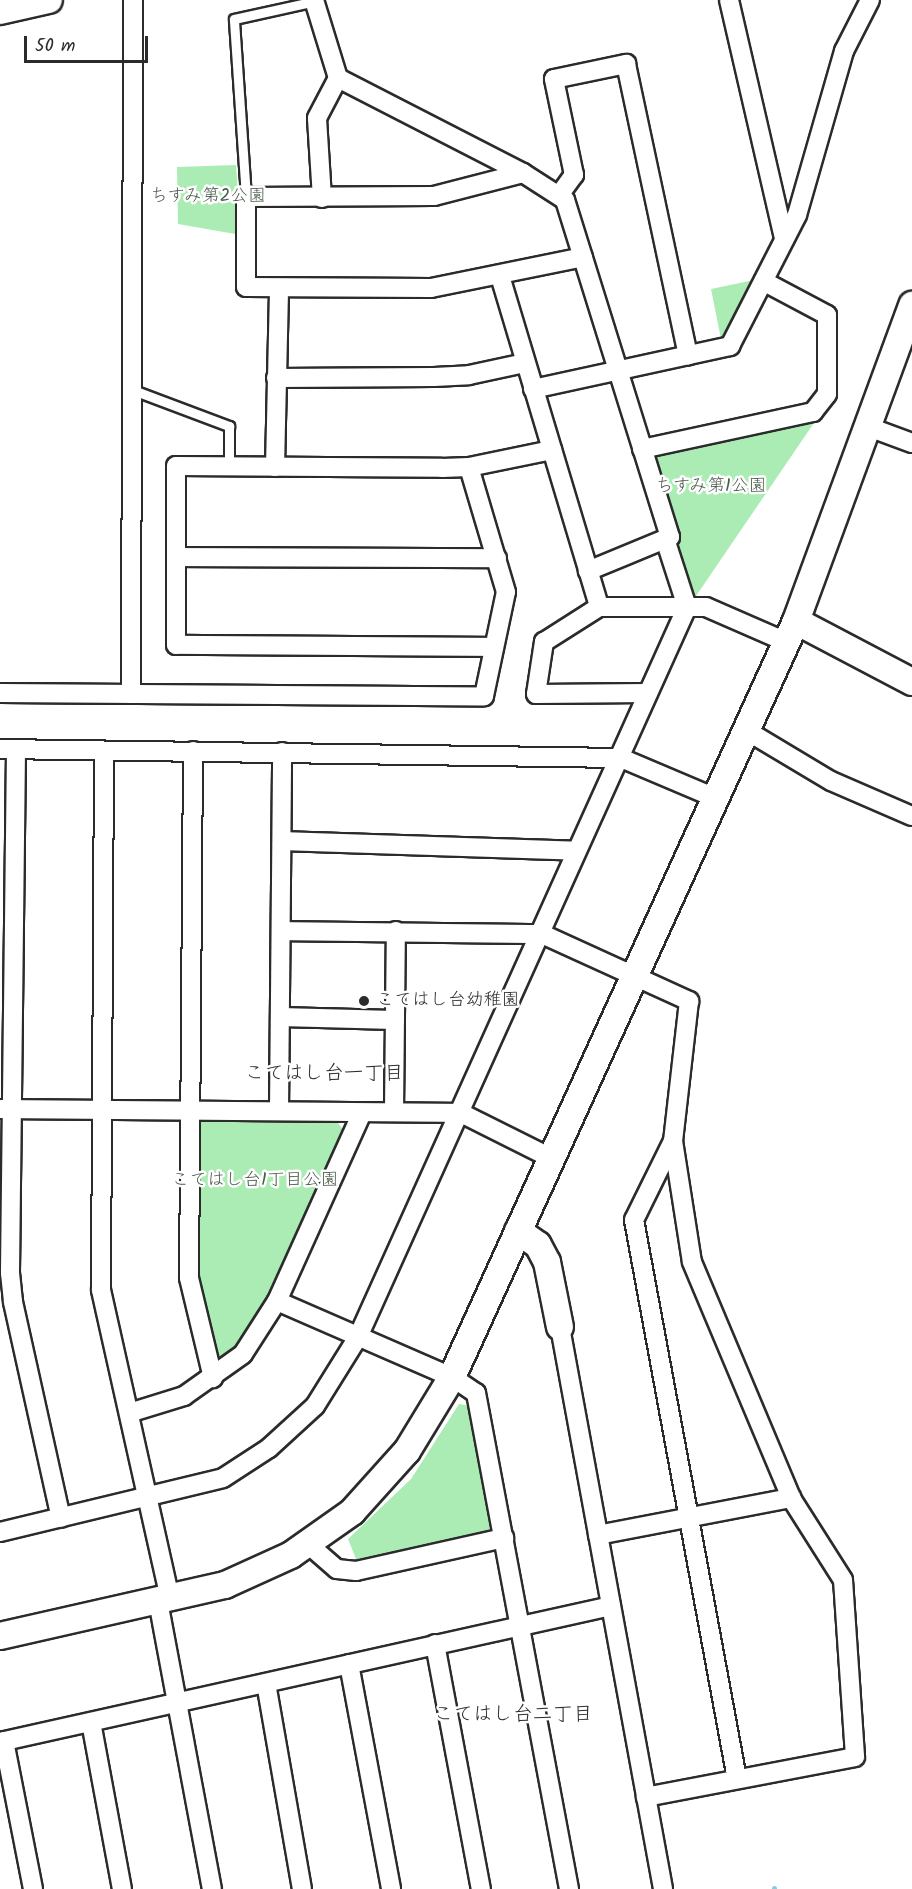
<!DOCTYPE html>
<meta charset="utf-8">
<style>
body{margin:0}
#map{position:relative;width:912px;height:1889px;overflow:hidden;background:#fff;font-family:Kalam,"Klee One",sans-serif}
div>[style]{position:absolute}
[style*='--x']{left:calc(var(--x)*1px);top:calc(var(--y)*1px);width:calc(var(--w)*1px);rotate:calc(var(--a)*1deg)}
.green>*{inset:0;background:#abecb4}
.stream>*{height:5px;margin:-2.5px;padding:0 2.5px;transform-origin:2.5px;border-radius:2.5px;background:#84cfe4}
.roads{filter:drop-shadow(2px 0 #2b2b2b) drop-shadow(-2px 0 #2b2b2b) drop-shadow(0 2px #2b2b2b) drop-shadow(0 -2px #2b2b2b)}
.lane>*{height:9px;margin:-4.5px;padding:0 4.5px;transform-origin:4.5px;border-radius:4.5px;background:#fff}
.street>*{height:18px;margin:-9px;padding:0 9px;transform-origin:9px;border-radius:9px;background:#fff}
.secondary>*{height:26px;margin:-13px;padding:0 13px;transform-origin:13px;border-radius:13px;background:#fff}
.dots>*{width:16px;height:16px;translate:-50% -50%;box-sizing:border-box;border:3px solid #fff;border-radius:50%}
span{translate:-50% -50%;white-space:nowrap;text-align:center;line-height:1.15;-webkit-text-stroke:5px #fff;paint-order:stroke}
.park-label{font-size:18px;color:#4b5b4d}
.poi-label{font-size:18px;color:#2b2b2b}
.left{translate:0 -50%;text-align:left}
.neighbourhood-label{font-size:20px;color:#2b2b2b}
.scale{position:absolute;left:24px;top:36px;width:124px;height:27px;box-sizing:border-box;border:3px solid #2b2b2b;border-top:0;padding-left:8px;font-size:18px;line-height:21px;white-space:nowrap;color:#2b2b2b;-webkit-text-stroke:4px #fff;paint-order:stroke}
</style>
<div id="map">
<div class="green">
<div style="clip-path:polygon(236px 165px,241px 235px,178px 224px,177px 167px)"></div>
<div style="clip-path:polygon(754px 280px,722px 344px,711px 289px)"></div>
<div style="clip-path:polygon(820px 414px,696px 596px,687px 594px,651px 457px,658px 449px)"></div>
<div style="clip-path:polygon(335px 1119px,344px 1131px,264px 1309px,244px 1339px,221px 1362px,213px 1359px,194px 1273px,194px 1127px,204px 1120px)"></div>
<div style="clip-path:polygon(459px 1404px,472px 1406px,496px 1527px,488px 1536px,358px 1564px,348px 1539px,411px 1479px)"></div>
</div>
<div class="stream">
<div style="--x:774;--y:1888;--w:1;--a:90"></div>
</div>
<div class="roads">
<div class="lane">
<div style="--x:246;--y:197;--w:178;--a:-93.9"></div>
<div style="--x:234;--y:19;--w:83;--a:-12.5"></div>
<div style="--x:133;--y:390;--w:103;--a:20.6"></div>
<div style="--x:229;--y:426;--w:40;--a:90"></div>
</div>
<div class="street">
<div style="--x:314;--y:0;--w:82;--a:72.9"></div>
<div style="--x:338;--y:78;--w:208;--a:27.2"></div>
<div style="--x:523;--y:173;--w:50;--a:32.7"></div>
<div style="--x:565;--y:200;--w:353;--a:72.7"></div>
<div style="--x:670;--y:537;--w:89;--a:157.5"></div>
<div style="--x:729;--y:0;--w:245;--a:77"></div>
<div style="--x:523;--y:173;--w:92;--a:165.5"></div>
<div style="--x:434;--y:196;--w:188;--a:179.7"></div>
<div style="--x:246;--y:197;--w:90;--a:90"></div>
<div style="--x:246;--y:287;--w:185;--a:0.3"></div>
<div style="--x:431;--y:288;--w:155;--a:-11.5"></div>
<div style="--x:560;--y:194;--w:24;--a:-54"></div>
<div style="--x:574;--y:175;--w:98;--a:-101.8"></div>
<div style="--x:554;--y:79;--w:74;--a:-11.8"></div>
<div style="--x:626;--y:64;--w:298;--a:78"></div>
<div style="--x:322;--y:198;--w:80;--a:-93.6"></div>
<div style="--x:317;--y:118;--w:45;--a:-62.3"></div>
<div style="--x:500;--y:276;--w:345;--a:73.3"></div>
<div style="--x:276;--y:378;--w:158;--a:-0.4"></div>
<div style="--x:434;--y:377;--w:35;--a:-3"></div>
<div style="--x:469;--y:375;--w:57;--a:-12.1"></div>
<div style="--x:533;--y:389;--w:202;--a:-12.3"></div>
<div style="--x:730;--y:346;--w:147;--a:-62.9"></div>
<div style="--x:797;--y:215;--w:171;--a:-74"></div>
<div style="--x:844;--y:51;--w:57;--a:-63"></div>
<div style="--x:866;--y:426;--w:49;--a:20.3"></div>
<div style="--x:642;--y:449;--w:175;--a:-12.2"></div>
<div style="--x:813;--y:412;--w:23;--a:-52"></div>
<div style="--x:827;--y:394;--w:79;--a:-90"></div>
<div style="--x:827;--y:315;--w:72;--a:-152"></div>
<div style="--x:275;--y:467;--w:179;--a:-88.7"></div>
<div style="--x:176;--y:557;--w:321;--a:0.2"></div>
<div style="--x:494;--y:647;--w:318;--a:-179.6"></div>
<div style="--x:176;--y:645;--w:179;--a:-90"></div>
<div style="--x:176;--y:466;--w:266;--a:0.4"></div>
<div style="--x:442;--y:468;--w:27;--a:-2"></div>
<div style="--x:469;--y:467;--w:85;--a:-11.6"></div>
<div style="--x:0;--y:693;--w:484;--a:0.4"></div>
<div style="--x:484;--y:696;--w:106;--a:-78.1"></div>
<div style="--x:506;--y:592;--w:130;--a:-106.5"></div>
<div style="--x:648;--y:693;--w:112;--a:179.5"></div>
<div style="--x:536;--y:694;--w:53;--a:-81.3"></div>
<div style="--x:544;--y:642;--w:65;--a:-32.5"></div>
<div style="--x:599;--y:607;--w:107;--a:0"></div>
<div style="--x:706;--y:607;--w:87;--a:23.6"></div>
<div style="--x:131;--y:694;--w:694;--a:-89.83"></div>
<div style="--x:744;--y:729;--w:101;--a:30.9"></div>
<div style="--x:831;--y:781;--w:88;--a:23.4"></div>
<div style="--x:0;--y:749;--w:621;--a:0.83"></div>
<div style="--x:621;--y:758;--w:100;--a:23"></div>
<div style="--x:16;--y:750;--w:523;--a:90.66"></div>
<div style="--x:10;--y:1273;--w:29;--a:84"></div>
<div style="--x:13;--y:1302;--w:221;--a:77.5"></div>
<div style="--x:104;--y:751;--w:539;--a:90.32"></div>
<div style="--x:101;--y:1290;--w:317;--a:77.4"></div>
<div style="--x:193;--y:751;--w:527;--a:90.43"></div>
<div style="--x:189;--y:1278;--w:103;--a:76.5"></div>
<div style="--x:282;--y:841;--w:294;--a:1.9"></div>
<div style="--x:281;--y:931;--w:261;--a:0.7"></div>
<div style="--x:542;--y:934;--w:162;--a:24.5"></div>
<div style="--x:689;--y:1001;--w:141;--a:96.5"></div>
<div style="--x:673;--y:1141;--w:122;--a:81.1"></div>
<div style="--x:692;--y:1262;--w:256;--a:67.2"></div>
<div style="--x:791;--y:1498;--w:97;--a:57.6"></div>
<div style="--x:843;--y:1580;--w:177;--a:86.1"></div>
<div style="--x:855;--y:1757;--w:213;--a:169.2"></div>
<div style="--x:280;--y:1017;--w:115;--a:1.5"></div>
<div style="--x:0;--y:1109;--w:461;--a:0.5"></div>
<div style="--x:461;--y:1113;--w:98;--a:26.6"></div>
<div style="--x:279;--y:1111;--w:359;--a:-89.5"></div>
<div style="--x:394;--y:1111;--w:180;--a:-89.4"></div>
<div style="--x:673;--y:1141;--w:88;--a:116.3"></div>
<div style="--x:634;--y:1220;--w:568;--a:79.56"></div>
<div style="--x:277;--y:1301;--w:191;--a:23.5"></div>
<div style="--x:452;--y:1377;--w:29;--a:34"></div>
<div style="--x:476;--y:1393;--w:505;--a:79.38"></div>
<div style="--x:560;--y:1327;--w:571;--a:79.61"></div>
<div style="--x:129;--y:1413;--w:58;--a:-17.2"></div>
<div style="--x:184;--y:1396;--w:72;--a:-35.4"></div>
<div style="--x:243;--y:1354;--w:63;--a:-57.3"></div>
<div style="--x:277;--y:1301;--w:206;--a:-65.7"></div>
<div style="--x:0;--y:1532;--w:229;--a:-13.6"></div>
<div style="--x:223;--y:1478;--w:55;--a:-33.1"></div>
<div style="--x:269;--y:1448;--w:62;--a:-42.4"></div>
<div style="--x:315;--y:1406;--w:81;--a:-58.1"></div>
<div style="--x:358;--y:1337;--w:801;--a:-65.74"></div>
<div style="--x:687;--y:607;--w:71;--a:-107.9"></div>
<div style="--x:598;--y:1535;--w:197;--a:-10.9"></div>
<div style="--x:308;--y:1544;--w:38;--a:41"></div>
<div style="--x:337;--y:1569;--w:19;--a:6"></div>
<div style="--x:356;--y:1571;--w:152;--a:-12.6"></div>
<div style="--x:158;--y:1601;--w:293;--a:79.4"></div>
<div style="--x:435;--y:1644;--w:249;--a:79.4"></div>
<div style="--x:349;--y:1664;--w:229;--a:79.4"></div>
<div style="--x:266;--y:1683;--w:209;--a:80.1"></div>
<div style="--x:91;--y:1722;--w:170;--a:79.5"></div>
<div style="--x:4;--y:1741;--w:151;--a:78.9"></div>
<div style="--x:0;--y:1742;--w:626;--a:-12.55"></div>
</div>
<div class="secondary">
<div style="--x:0;--y:11;--w:50;--a:-12.7"></div>
<div style="--x:796;--y:621;--w:131;--a:27.7"></div>
<div style="--x:518;--y:1231;--w:24;--a:35"></div>
<div style="--x:538;--y:1245;--w:19;--a:62"></div>
<div style="--x:547;--y:1262;--w:66;--a:78.7"></div>
<div style="--x:0;--y:1636;--w:231;--a:-12.8"></div>
<div style="--x:225;--y:1585;--w:72;--a:-24.4"></div>
<div style="--x:291;--y:1555;--w:75;--a:-35.2"></div>
<div style="--x:352;--y:1512;--w:82;--a:-48"></div>
<div style="--x:407;--y:1451;--w:87;--a:-58.7"></div>
<div style="--x:452;--y:1377;--w:831;--a:-65.53"></div>
<div style="--x:796;--y:621;--w:337;--a:-69.8"></div>
</div>
</div>
<div class="dots">
<div style="left:364px;top:1001px;background:#2b2b2b"></div>
</div>
<div class="park-label">
<span style="left:208px;top:197px">ちすみ第2公園</span>
<span style="left:711px;top:487px">ちすみ第1公園</span>
<span style="left:255px;top:1181px">こてはし台1丁目公園</span>
</div>
<div class="poi-label">
<span class="left" style="left:376px;top:1001px">こてはし台幼稚園</span>
</div>
<div class="neighbourhood-label">
<span style="left:324px;top:1074px">こてはし台一丁目</span>
<span style="left:513px;top:1715px">こてはし台二丁目</span>
</div>
<div class="scale">50 m</div>
</div>
